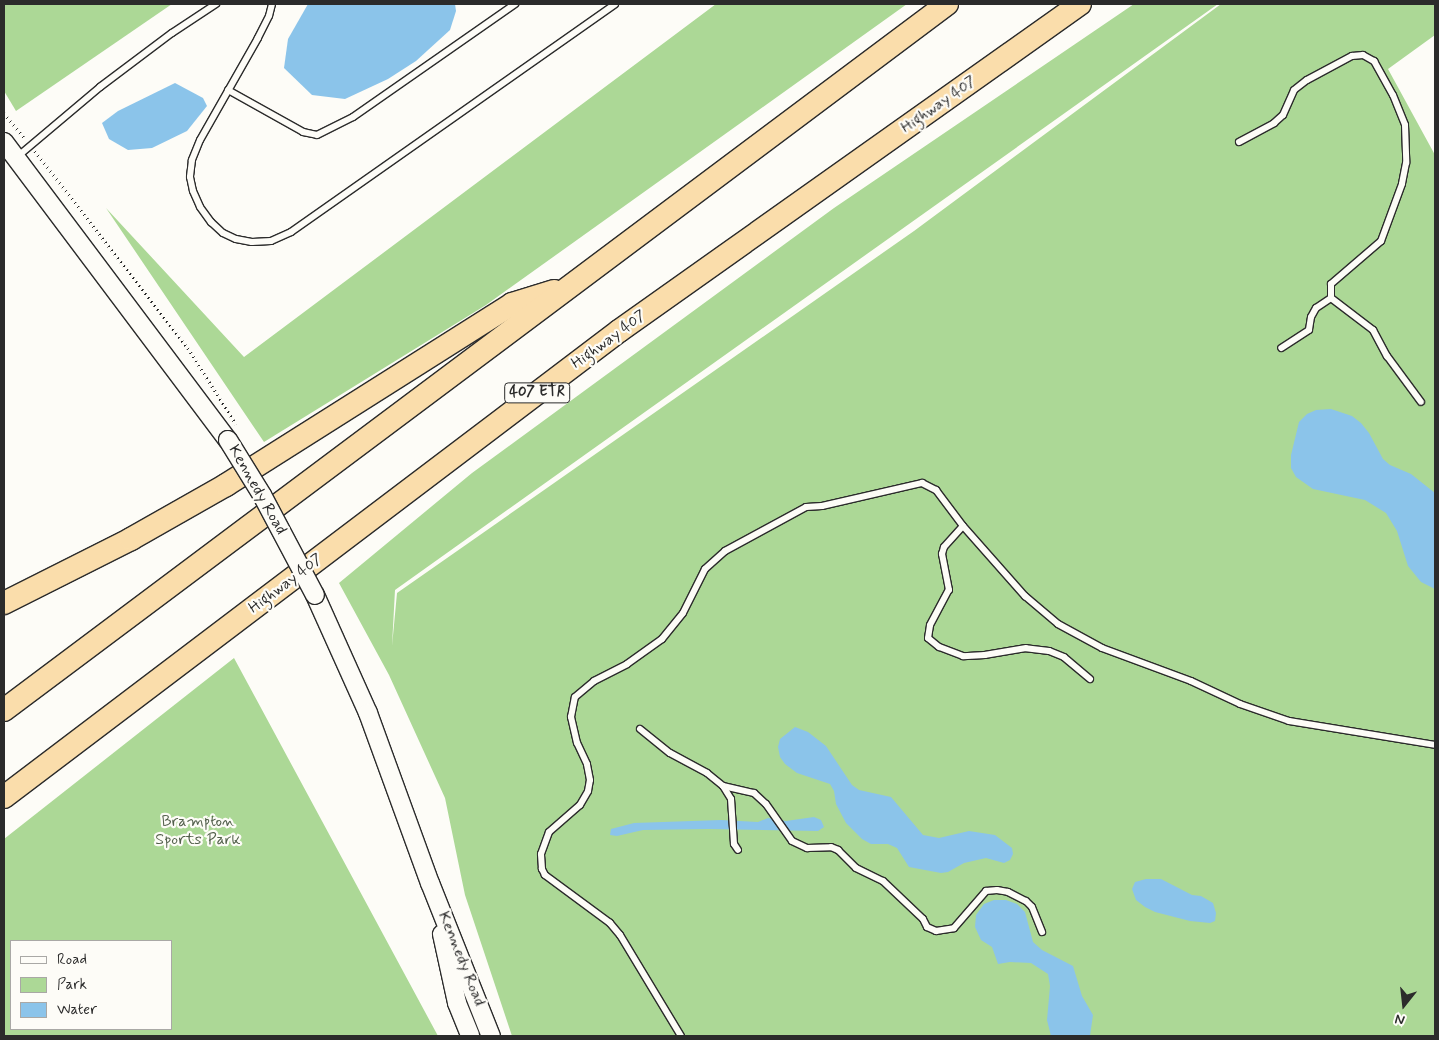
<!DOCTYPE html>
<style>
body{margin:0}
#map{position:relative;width:1439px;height:1040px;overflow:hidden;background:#fdfcf7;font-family:Mynerve,sans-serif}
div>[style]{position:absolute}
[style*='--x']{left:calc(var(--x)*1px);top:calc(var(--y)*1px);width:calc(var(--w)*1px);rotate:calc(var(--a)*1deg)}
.green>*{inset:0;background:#acd896}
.water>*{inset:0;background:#8bc4ea}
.path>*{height:2.5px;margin-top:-1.25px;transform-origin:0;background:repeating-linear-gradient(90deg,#2b2b2b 0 1px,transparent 0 5px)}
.roads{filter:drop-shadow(1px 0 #2b2b2b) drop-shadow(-1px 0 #2b2b2b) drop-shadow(0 1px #2b2b2b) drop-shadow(0 -1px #2b2b2b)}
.lane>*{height:6px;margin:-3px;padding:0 3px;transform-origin:3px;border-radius:3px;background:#fdfcf7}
.secondary>*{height:18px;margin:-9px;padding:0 9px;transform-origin:9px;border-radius:9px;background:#fdfcf7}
.highway>*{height:22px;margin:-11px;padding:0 11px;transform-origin:11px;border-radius:11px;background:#faddab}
.bridges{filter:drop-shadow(1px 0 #2b2b2b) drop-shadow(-1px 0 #2b2b2b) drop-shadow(0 1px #2b2b2b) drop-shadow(0 -1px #2b2b2b)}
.secondary-bridge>*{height:18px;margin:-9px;padding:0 9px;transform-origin:9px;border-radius:9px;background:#fdfcf7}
span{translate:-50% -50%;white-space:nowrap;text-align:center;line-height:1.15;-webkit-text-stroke:4.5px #fdfcf7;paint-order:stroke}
.shield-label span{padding:1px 4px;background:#fdfcf7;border:1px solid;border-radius:4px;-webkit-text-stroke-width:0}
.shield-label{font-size:15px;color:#2b2b2b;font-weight:700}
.street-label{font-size:16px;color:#2b2b2b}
.park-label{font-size:16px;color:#525f4b}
.frame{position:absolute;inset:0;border:5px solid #2b2b2b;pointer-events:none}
.legend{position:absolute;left:10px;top:940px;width:162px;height:90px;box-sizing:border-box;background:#fdfcf7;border:1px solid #a9a8a5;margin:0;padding:6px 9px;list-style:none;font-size:15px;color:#2b2b2b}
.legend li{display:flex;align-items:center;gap:10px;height:25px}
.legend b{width:25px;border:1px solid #a9a8a5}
.north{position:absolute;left:1379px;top:980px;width:50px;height:50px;-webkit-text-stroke:4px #fdfcf7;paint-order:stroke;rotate:196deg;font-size:14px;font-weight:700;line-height:20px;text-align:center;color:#2b2b2b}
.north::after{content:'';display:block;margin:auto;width:18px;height:22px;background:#2b2b2b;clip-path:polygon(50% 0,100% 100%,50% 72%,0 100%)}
</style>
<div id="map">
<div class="green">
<div style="clip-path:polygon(4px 4px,172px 4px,16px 111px,4px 91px)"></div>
<div style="clip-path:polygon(716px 4px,907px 4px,486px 305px,264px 442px,106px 208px,244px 357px)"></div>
<div style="clip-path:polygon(1134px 4px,1218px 4px,395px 590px,392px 646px,397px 593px,914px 231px,1221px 4px,1435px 4px,1435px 35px,1388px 69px,1435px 155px,1435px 1036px,512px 1036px,465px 895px,445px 798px,389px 675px,339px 583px,472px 473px,834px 208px)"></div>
<div style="clip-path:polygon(evenodd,234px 658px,438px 1036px,4px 1036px,4px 839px,234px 658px,11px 941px,171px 941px,171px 1029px,11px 1029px,11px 941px)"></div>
</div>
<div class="water">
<div style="clip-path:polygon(308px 4px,455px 4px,456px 11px,450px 30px,416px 61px,388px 79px,345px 99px,312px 95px,284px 68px,288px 39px)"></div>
<div style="clip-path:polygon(175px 83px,203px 98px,207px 106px,187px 131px,152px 148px,128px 150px,109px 139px,102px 123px,118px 111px)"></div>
<div style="clip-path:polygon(1331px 409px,1352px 416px,1361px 423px,1369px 433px,1383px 459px,1390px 465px,1411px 474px,1435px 493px,1435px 589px,1421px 582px,1408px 566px,1397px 531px,1386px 513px,1365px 500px,1313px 489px,1296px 477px,1291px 468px,1291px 455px,1299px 422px,1307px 414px,1316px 410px)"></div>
<div style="clip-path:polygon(795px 727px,808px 732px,826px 746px,852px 785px,859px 790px,891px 797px,923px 835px,939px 838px,969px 831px,995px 835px,1012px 848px,1013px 854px,1010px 860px,1004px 863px,986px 858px,964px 863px,948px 872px,941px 873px,909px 867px,897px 848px,888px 844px,871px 844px,862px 839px,846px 823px,836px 804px,834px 791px,830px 784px,797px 773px,785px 764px,780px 757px,778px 747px,780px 739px)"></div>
<div style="clip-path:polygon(814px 817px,821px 820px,824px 827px,818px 831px,708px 829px,643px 830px,617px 836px,610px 835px,611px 829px,634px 823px,721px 820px,758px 822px,768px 818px,786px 821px)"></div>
<div style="clip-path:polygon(1146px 879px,1161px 879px,1192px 895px,1201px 896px,1213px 903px,1216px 913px,1215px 921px,1210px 923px,1190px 921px,1155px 912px,1145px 907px,1136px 900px,1132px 889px,1135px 882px)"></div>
<div style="clip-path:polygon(994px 900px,1006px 900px,1017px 904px,1025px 912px,1033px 942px,1042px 950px,1073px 966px,1082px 996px,1093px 1015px,1090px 1036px,1051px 1036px,1047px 1020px,1050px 986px,1048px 974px,1031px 963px,1010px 962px,998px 964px,992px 947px,981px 940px,975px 927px,976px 915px,984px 904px)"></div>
</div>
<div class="path">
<div style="--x:4;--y:113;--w:33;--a:51"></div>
<div style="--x:35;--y:151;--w:249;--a:52.2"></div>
<div style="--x:188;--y:348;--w:90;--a:57.7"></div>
</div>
<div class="roads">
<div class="lane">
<div style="--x:272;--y:4;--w:12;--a:104"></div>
<div style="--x:269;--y:16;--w:25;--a:117"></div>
<div style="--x:258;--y:38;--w:117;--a:119.6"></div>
<div style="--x:200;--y:140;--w:22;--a:112"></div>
<div style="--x:192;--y:160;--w:17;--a:97"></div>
<div style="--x:190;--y:177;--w:14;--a:78"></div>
<div style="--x:193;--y:191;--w:17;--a:66"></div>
<div style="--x:200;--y:207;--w:19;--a:54"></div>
<div style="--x:211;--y:222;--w:16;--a:43"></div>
<div style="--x:223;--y:233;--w:14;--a:25"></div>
<div style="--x:236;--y:239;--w:16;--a:11"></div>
<div style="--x:252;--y:242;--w:19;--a:-3"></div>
<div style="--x:271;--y:241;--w:22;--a:-24"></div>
<div style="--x:291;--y:232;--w:396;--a:-35.1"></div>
<div style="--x:228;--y:90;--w:86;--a:29.2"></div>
<div style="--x:303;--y:132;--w:14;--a:12"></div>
<div style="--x:317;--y:135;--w:40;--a:-26.6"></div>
<div style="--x:353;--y:117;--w:198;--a:-34.9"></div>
<div style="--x:1239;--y:142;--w:40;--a:-28"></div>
<div style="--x:1274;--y:123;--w:12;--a:-42"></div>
<div style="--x:1283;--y:115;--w:27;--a:-66"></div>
<div style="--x:1294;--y:90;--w:16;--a:-38"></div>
<div style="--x:1307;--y:80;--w:51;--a:-28.1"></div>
<div style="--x:1352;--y:56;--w:11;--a:-5"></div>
<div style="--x:1363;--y:55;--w:13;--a:29"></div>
<div style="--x:1374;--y:61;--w:39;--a:61"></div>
<div style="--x:1393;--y:95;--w:32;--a:68"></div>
<div style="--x:1405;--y:125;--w:38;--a:88"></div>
<div style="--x:1406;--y:163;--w:21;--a:101"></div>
<div style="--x:1402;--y:184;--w:61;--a:110.2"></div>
<div style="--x:1381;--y:241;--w:66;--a:139.3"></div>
<div style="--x:1331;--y:284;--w:14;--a:90"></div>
<div style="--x:1331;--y:298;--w:18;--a:146"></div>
<div style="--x:1316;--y:308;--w:10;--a:119"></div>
<div style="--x:1311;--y:317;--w:13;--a:99"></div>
<div style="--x:1309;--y:330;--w:33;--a:147"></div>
<div style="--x:17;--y:157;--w:109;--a:-40.1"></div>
<div style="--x:100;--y:87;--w:90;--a:-36.9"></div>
<div style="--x:172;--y:33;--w:53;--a:-33.4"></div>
<div style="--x:1331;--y:298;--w:53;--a:37.3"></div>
<div style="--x:1373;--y:330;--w:30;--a:62"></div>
<div style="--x:1387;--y:356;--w:57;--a:53.5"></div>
<div style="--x:1090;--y:679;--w:34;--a:-140"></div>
<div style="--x:1064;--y:657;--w:16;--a:-158"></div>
<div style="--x:1049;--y:651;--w:23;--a:-173"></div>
<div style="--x:1026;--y:648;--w:42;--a:170.3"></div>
<div style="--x:985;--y:655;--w:22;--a:177"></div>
<div style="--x:963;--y:656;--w:26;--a:-159"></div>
<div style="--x:939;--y:647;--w:14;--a:-141"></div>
<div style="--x:928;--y:638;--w:13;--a:-81"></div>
<div style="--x:930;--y:625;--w:40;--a:-62"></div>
<div style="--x:949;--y:590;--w:37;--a:-101"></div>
<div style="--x:942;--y:554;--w:7;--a:-74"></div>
<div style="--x:944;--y:547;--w:28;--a:-48"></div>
<div style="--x:963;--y:526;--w:94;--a:48.5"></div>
<div style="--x:1025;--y:596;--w:43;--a:40.3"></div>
<div style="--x:1058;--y:624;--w:50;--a:28.6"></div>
<div style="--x:1102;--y:648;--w:95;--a:20.3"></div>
<div style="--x:1191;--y:681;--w:54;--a:25.1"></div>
<div style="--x:1240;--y:704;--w:52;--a:19.1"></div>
<div style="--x:1289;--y:721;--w:148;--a:9.3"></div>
<div style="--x:640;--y:729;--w:38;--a:39"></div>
<div style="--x:670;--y:753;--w:42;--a:28.4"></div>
<div style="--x:707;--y:773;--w:21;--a:39"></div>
<div style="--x:723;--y:786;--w:15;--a:58"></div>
<div style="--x:731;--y:799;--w:45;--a:86.2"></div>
<div style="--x:734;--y:844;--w:7;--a:56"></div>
<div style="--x:723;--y:786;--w:32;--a:13"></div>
<div style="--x:754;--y:793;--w:16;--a:43"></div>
<div style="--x:766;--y:804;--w:45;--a:54.9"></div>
<div style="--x:792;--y:841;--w:17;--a:25"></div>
<div style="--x:807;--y:848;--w:24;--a:-2"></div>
<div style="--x:831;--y:847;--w:8;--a:23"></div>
<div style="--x:838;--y:850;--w:25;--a:45"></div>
<div style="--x:856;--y:868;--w:30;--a:26"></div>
<div style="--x:883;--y:881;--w:55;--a:43.5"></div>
<div style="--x:923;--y:919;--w:9;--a:63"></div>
<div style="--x:927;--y:927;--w:10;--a:24"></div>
<div style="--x:936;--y:931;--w:18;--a:-9"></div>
<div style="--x:954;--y:928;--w:49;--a:-49.1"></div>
<div style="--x:986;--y:891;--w:11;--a:-5"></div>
<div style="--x:997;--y:890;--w:11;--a:10"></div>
<div style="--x:1008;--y:892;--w:20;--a:27"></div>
<div style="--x:1026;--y:901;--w:8;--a:45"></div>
<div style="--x:1032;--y:907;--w:27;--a:68"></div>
<div style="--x:681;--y:1036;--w:118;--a:-121.1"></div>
<div style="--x:620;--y:935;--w:16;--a:-130"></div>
<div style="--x:610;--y:923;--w:81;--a:-143.6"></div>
<div style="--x:545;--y:875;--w:7;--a:-117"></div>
<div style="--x:542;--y:869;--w:15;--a:-94"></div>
<div style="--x:541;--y:854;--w:23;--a:-70"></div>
<div style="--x:549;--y:832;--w:41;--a:-41.1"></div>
<div style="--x:580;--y:805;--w:16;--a:-60"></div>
<div style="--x:588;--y:791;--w:11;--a:-80"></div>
<div style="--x:590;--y:780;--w:16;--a:-101"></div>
<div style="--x:587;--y:764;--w:23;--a:-115"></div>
<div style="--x:577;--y:743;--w:27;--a:-103"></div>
<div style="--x:571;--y:717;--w:20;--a:-79"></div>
<div style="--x:575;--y:697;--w:25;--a:-40"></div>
<div style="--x:594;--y:681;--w:37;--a:-27"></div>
<div style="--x:627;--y:664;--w:43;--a:-35.5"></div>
<div style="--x:662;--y:639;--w:33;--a:-51"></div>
<div style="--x:683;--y:613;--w:49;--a:-63.4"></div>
<div style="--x:705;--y:569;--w:27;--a:-42"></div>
<div style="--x:725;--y:551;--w:92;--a:-28.5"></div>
<div style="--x:806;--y:507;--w:16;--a:-4"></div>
<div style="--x:822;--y:506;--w:103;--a:-13"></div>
<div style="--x:922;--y:483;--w:16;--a:27"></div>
<div style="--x:936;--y:490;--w:45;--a:53.1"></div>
</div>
<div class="secondary">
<div style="--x:4;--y:142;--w:373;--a:53.1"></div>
<div style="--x:315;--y:595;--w:129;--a:65.8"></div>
<div style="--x:368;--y:713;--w:181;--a:70"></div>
<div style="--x:430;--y:883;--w:165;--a:68.3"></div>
<div style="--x:442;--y:934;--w:71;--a:77.7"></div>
<div style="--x:457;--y:1003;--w:35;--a:68"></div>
</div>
<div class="highway">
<div style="--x:4;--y:603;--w:142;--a:-26.7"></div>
<div style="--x:131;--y:539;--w:109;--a:-29.6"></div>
<div style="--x:226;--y:485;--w:338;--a:-32.3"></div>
<div style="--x:512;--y:304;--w:44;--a:-17.2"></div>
<div style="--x:4;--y:710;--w:1178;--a:-36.82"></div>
<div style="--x:4;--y:797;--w:772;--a:-37.15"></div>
<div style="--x:619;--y:331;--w:565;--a:-35.35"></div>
</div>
</div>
<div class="bridges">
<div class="secondary-bridge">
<div style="--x:228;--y:440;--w:65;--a:58.3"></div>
<div style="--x:262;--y:495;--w:113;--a:62.1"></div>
</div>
</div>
<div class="shield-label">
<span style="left:537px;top:393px">407 ETR</span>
</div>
<div class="street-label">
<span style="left:939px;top:105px;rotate:-35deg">Highway 407</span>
<span style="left:609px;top:340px;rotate:-36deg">Highway 407</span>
<span style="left:257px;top:490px;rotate:60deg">Kennedy Road</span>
<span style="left:286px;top:584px;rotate:-37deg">Highway 407</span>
<span style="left:461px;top:959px;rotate:68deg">Kennedy Road</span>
</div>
<div class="park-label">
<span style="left:198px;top:831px">Brampton<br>Sports Park</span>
</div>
<div class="frame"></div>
<ul class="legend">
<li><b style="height:6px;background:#fdfcf7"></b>Road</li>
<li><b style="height:14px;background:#acd896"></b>Park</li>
<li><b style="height:14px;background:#8bc4ea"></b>Water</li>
</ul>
<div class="north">N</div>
</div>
